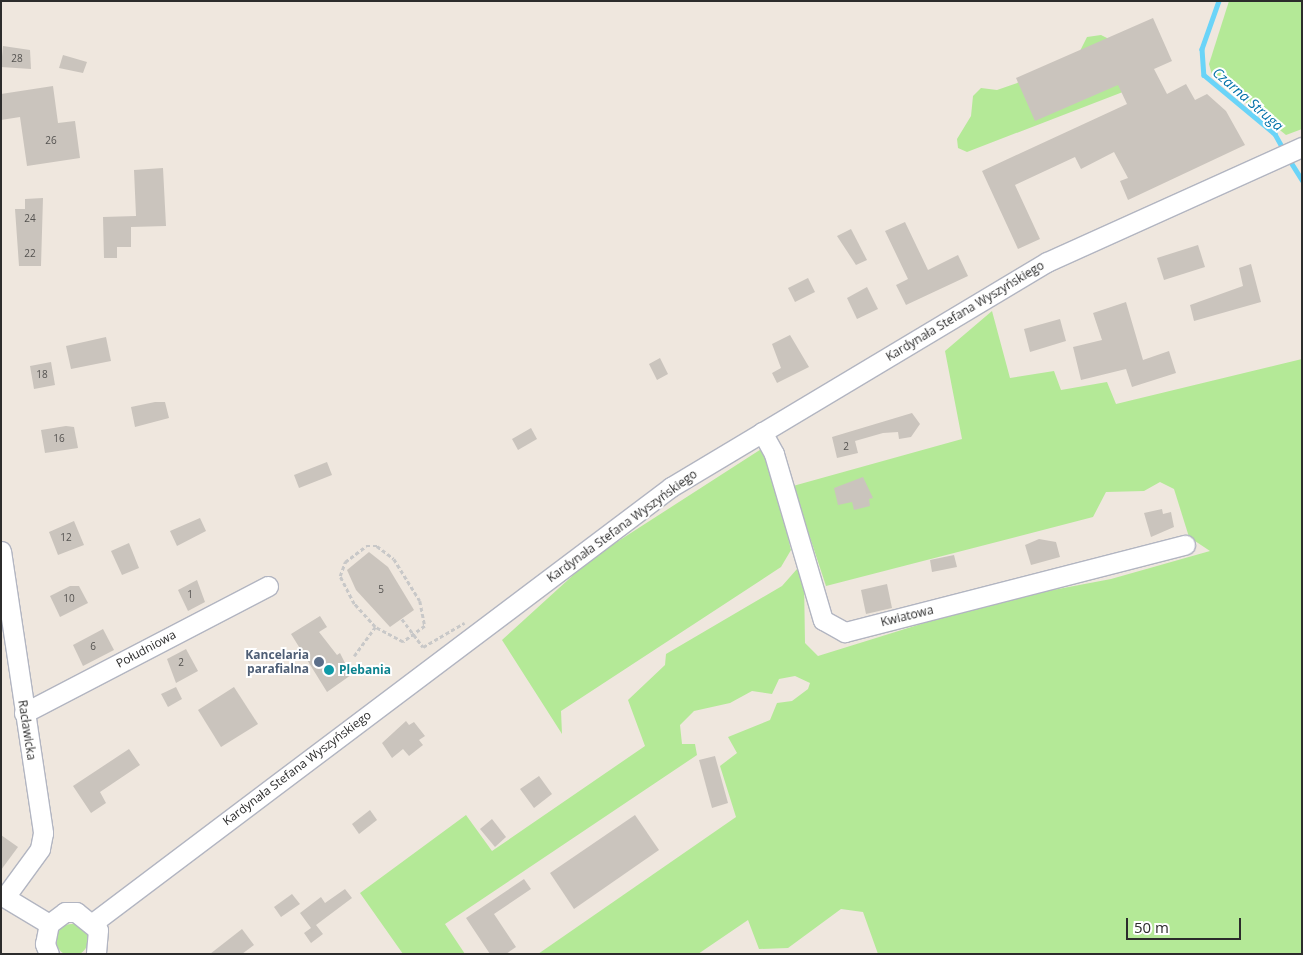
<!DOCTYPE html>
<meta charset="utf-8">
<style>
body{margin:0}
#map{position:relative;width:1303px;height:955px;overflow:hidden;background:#efe7de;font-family:"Open Sans",sans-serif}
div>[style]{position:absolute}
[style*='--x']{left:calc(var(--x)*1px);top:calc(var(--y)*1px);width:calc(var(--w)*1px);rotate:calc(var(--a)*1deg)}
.green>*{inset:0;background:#b4e997}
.round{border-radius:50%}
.stream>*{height:4.5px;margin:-2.25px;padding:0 2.25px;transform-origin:2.25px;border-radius:2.25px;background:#6ad4f8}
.building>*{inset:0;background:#cac4bd}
.path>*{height:2.5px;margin-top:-1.25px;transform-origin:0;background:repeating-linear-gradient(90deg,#c8c8c8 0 4px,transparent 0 6.5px)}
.roads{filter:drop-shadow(1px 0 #b2b5c1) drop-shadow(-1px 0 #b2b5c1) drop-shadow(0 1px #b2b5c1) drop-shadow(0 -1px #b2b5c1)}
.minor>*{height:19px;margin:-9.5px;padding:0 9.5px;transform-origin:9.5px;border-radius:9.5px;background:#fff}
.dots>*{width:14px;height:14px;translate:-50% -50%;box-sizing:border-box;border:2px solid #fff;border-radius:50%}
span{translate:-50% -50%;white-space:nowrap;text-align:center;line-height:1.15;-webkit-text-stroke:4px #fff;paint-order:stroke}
.number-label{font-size:10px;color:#545250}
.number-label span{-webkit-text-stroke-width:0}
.street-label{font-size:12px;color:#2c2c2c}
.service-label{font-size:12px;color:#4e5e75;font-weight:700}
.right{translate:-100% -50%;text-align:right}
.culture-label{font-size:12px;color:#0d838f;font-weight:700}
.left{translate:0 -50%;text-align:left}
.water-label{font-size:14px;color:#0372a9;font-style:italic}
.frame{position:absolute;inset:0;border:2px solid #2c2c2c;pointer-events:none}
.scale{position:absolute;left:1126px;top:918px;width:115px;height:22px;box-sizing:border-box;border:2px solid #2c2c2c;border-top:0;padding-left:6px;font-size:15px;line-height:18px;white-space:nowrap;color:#2c2c2c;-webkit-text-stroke:4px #fff;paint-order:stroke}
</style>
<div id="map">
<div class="green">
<div style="clip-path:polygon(1229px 1px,1302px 1px,1302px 129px,1286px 135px,1212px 75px,1209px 64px)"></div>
<div style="clip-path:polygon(1101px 35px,1111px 40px,1128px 90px,967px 152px,958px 148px,957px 139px,971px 116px,973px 96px,981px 88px,997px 90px,1074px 63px,1087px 37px)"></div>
<div style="clip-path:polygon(992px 311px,1010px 378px,1054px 371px,1061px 390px,1107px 382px,1116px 404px,1302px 359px,1302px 954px,878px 954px,863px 912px,841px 909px,788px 948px,759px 949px,748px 920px,698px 954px,538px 954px,736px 817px,720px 766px,737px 753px,728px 737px,770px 720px,777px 703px,792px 701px,808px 689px,810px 683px,795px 676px,779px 679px,772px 694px,752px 691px,730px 703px,694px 711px,680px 725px,682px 744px,695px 744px,697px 755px,445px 924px,465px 954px,403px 954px,360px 893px,466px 815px,492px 851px,645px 746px,628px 700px,665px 665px,666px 654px,782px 586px,797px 569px,804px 580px,805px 643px,818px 656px,995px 601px,1111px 579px,1210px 551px,1189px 537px,1174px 489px,1160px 482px,1144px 491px,1106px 492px,1093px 517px,826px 586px,793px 486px,962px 439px,945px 351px)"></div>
<div style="clip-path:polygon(766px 446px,791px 550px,781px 567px,561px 711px,562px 734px,502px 640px,592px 558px)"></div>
<div class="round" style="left:56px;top:924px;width:32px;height:32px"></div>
</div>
<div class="stream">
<div style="--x:1219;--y:1;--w:51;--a:109.5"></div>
<div style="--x:1202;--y:49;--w:26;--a:86"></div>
<div style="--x:1204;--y:75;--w:92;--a:39.7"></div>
<div style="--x:1275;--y:134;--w:18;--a:61"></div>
<div style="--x:1289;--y:159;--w:25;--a:58"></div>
</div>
<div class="building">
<div style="clip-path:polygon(1153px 18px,1172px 61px,1154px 69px,1167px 94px,1186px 84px,1195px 100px,1207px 94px,1226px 111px,1245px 145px,1128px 200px,1120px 181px,1128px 178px,1114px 152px,1081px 169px,1075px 157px,1015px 185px,1040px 239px,1018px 249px,982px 171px,1127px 104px,1118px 85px,1035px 121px,1016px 78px)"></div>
<div style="clip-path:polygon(3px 46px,30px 50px,31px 69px,1px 67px)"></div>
<div style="clip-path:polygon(63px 55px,87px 62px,83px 73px,59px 68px)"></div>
<div style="clip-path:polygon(53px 86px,58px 123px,75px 121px,80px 158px,27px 166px,20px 117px,1px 120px,1px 94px)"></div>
<div style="clip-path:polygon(163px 168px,166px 226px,131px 227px,131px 247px,117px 247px,117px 258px,104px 258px,103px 217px,136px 216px,134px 170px)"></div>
<div style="clip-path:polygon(43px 198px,41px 266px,19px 266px,15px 209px,25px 209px,25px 199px)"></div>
<div style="clip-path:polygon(905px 222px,928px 270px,958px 255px,968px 276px,906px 305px,896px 285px,908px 279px,885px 231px)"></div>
<div style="clip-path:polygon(851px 229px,867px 260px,856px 265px,837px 236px)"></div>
<div style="clip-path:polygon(1198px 245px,1205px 267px,1164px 280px,1157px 258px)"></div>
<div style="clip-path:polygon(1251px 264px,1261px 302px,1194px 321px,1190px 305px,1243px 286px,1239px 268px)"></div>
<div style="clip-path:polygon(808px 278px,815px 292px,795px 302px,788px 288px)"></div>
<div style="clip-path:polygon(867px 287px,878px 309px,857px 319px,847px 298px)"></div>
<div style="clip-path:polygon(1126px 302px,1143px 360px,1169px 351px,1176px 373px,1132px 387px,1126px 369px,1081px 380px,1073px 347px,1102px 340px,1093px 313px)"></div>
<div style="clip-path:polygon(1060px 319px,1066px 341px,1030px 352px,1024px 329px)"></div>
<div style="clip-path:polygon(790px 335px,809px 367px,777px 383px,772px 373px,781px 368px,772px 344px)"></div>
<div style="clip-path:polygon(106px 337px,111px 361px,71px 369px,66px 346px)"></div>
<div style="clip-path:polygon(660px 358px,668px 374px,657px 380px,649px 364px)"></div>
<div style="clip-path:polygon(51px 362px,55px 385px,34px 389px,30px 366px)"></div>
<div style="clip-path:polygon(155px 402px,165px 402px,169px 418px,135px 427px,131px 407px)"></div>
<div style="clip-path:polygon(912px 413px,920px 424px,911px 437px,899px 439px,898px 432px,883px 433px,855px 441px,858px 453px,837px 458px,832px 437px)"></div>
<div style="clip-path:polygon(66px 426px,74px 427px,78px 448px,45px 453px,41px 430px)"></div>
<div style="clip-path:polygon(531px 428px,537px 439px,518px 450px,512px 439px)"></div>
<div style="clip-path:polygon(327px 462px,332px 475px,299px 488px,294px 475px)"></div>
<div style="clip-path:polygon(863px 477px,873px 498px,869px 499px,870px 506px,854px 510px,852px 502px,838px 505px,834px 488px)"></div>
<div style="clip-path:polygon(1162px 509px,1163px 514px,1171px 512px,1174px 527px,1151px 537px,1144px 513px)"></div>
<div style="clip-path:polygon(200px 518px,206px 531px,177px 546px,170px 531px)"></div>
<div style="clip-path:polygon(74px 521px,84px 545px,58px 555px,49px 532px)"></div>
<div style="clip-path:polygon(1039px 539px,1056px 542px,1060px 557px,1031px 565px,1025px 545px)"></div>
<div style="clip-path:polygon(129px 543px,139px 568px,122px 575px,111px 551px)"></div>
<div style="clip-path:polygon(369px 552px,388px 567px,414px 610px,390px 627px,356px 590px,347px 570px)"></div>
<div style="clip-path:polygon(954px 555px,957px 567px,932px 572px,930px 560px)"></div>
<div style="clip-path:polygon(197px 580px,205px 602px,188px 611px,178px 590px)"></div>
<div style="clip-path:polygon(887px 584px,892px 608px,866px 614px,861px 590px)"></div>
<div style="clip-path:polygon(70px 586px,79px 586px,88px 603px,60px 617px,50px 596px)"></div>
<div style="clip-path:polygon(320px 616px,327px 627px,319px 632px,337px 655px,340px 653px,351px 675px,327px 692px,291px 634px)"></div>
<div style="clip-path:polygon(103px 629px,114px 650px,83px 666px,73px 645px)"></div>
<div style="clip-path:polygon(186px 649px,198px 671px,176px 683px,167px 659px)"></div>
<div style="clip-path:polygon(176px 687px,182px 699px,168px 707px,161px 694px)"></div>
<div style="clip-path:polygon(234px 687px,258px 724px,221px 747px,198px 710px)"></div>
<div style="clip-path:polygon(406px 721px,409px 725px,414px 722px,425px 736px,419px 740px,423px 745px,409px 756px,403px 749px,392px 758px,382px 743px)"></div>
<div style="clip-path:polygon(129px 749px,140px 765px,100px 792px,106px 803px,91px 813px,73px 786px)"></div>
<div style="clip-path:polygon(715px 756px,728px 803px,712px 808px,699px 760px)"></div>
<div style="clip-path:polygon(539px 776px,552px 794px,534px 808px,520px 789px)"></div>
<div style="clip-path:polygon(370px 810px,377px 820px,359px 834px,352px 824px)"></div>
<div style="clip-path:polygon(635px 815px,659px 850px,574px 909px,550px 873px)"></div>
<div style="clip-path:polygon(492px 819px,506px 837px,495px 847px,480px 829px)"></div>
<div style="clip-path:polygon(1px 835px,18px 847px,1px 870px)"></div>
<div style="clip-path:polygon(524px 879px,531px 889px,494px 914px,516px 947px,506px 954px,490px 954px,466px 918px)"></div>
<div style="clip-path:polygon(345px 889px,352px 898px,316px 925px,323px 934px,311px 943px,304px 933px,311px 928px,300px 913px,321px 897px,325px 903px)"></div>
<div style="clip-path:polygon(292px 894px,300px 904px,281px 917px,274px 907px)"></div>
<div style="clip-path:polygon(242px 929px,254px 945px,242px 954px,210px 954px)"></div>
</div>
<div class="path">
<div style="--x:366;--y:546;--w:11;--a:0"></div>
<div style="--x:377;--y:546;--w:21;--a:37"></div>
<div style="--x:394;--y:559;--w:49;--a:58.2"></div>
<div style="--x:420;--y:601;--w:25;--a:79"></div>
<div style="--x:425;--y:626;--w:27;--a:144"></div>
<div style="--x:403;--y:642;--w:32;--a:-152"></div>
<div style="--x:375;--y:627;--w:31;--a:-132"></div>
<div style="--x:354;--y:604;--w:31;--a:-117"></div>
<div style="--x:340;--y:576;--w:15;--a:-70"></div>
<div style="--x:345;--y:562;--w:26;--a:-37"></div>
<div style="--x:402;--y:619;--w:35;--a:53"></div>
<div style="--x:423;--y:647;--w:48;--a:-30.3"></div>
<div style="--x:354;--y:656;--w:36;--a:-54"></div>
</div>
<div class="roads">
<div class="minor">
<div style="--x:762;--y:432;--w:25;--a:61"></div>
<div style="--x:774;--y:454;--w:173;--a:73.6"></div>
<div style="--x:823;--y:620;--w:25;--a:29"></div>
<div style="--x:845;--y:632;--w:351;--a:-14.4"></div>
<div style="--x:1;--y:551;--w:285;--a:81.5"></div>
<div style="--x:43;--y:833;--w:16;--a:101"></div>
<div style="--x:40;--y:849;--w:59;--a:126.1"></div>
<div style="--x:24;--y:713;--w:275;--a:-27.5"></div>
<div style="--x:1;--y:895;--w:56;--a:31.1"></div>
<div style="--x:94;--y:922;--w:723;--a:-37.01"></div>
<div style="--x:671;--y:487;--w:438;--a:-30.9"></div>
<div style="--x:1047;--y:262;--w:280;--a:-24.3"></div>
<div style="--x:49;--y:954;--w:11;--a:-112"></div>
<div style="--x:45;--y:944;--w:20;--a:-79"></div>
<div style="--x:49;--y:924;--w:20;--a:-37"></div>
<div style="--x:65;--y:912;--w:11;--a:0"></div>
<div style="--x:76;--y:912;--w:28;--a:39"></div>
<div style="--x:98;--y:930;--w:24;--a:95"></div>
</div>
</div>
<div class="dots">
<div style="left:319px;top:662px;background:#5c6f8a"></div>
<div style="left:329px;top:670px;background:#0f9aa8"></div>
</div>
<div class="number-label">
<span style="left:17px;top:59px">28</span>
<span style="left:51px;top:141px">26</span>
<span style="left:30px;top:219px">24</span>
<span style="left:30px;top:254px">22</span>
<span style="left:42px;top:375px">18</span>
<span style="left:59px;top:439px">16</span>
<span style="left:846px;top:447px">2</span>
<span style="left:66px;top:538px">12</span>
<span style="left:381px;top:590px">5</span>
<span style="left:190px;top:595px">1</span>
<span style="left:69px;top:599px">10</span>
<span style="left:93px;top:647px">6</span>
<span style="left:181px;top:663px">2</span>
</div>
<div class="street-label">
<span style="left:965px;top:311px;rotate:-31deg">Kardynała Stefana Wyszyńskiego</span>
<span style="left:622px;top:526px;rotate:-36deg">Kardynała Stefana Wyszyńskiego</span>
<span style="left:907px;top:616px;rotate:-14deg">Kwiatowa</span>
<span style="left:146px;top:649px;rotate:-28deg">Południowa</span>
<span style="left:27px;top:730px;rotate:81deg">Racławicka</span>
<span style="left:297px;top:768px;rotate:-37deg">Kardynała Stefana Wyszyńskiego</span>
</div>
<div class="service-label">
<span class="right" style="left:309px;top:662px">Kancelaria<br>parafialna</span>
</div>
<div class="culture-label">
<span class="left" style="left:339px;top:670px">Plebania</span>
</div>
<div class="water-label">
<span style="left:1248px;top:99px;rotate:41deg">Czarna Struga</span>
</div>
<div class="frame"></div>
<div class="scale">50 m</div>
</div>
